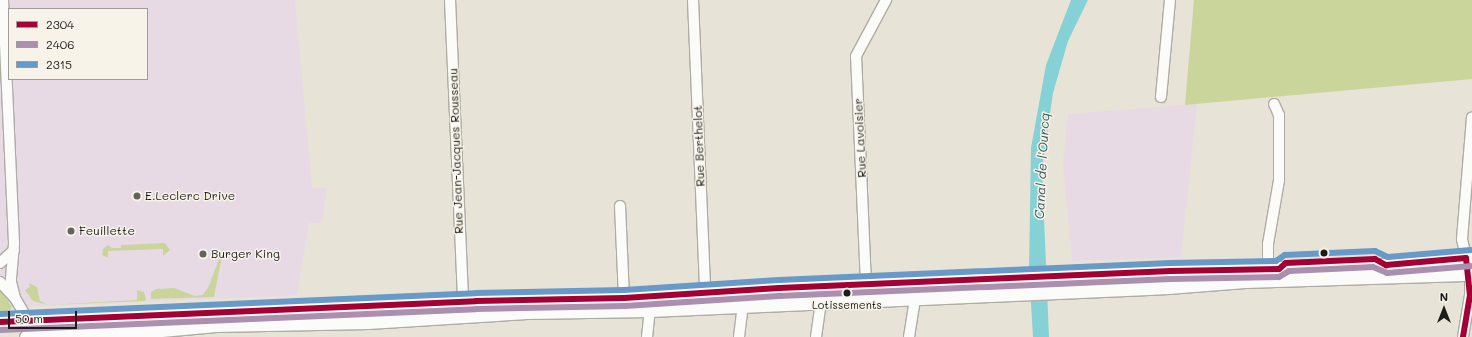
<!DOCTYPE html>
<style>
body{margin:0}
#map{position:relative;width:1472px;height:337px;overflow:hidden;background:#e7e3d6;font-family:Mali,sans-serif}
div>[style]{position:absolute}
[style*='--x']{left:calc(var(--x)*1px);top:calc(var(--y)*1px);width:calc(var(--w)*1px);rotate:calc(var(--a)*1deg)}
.built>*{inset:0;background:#e7dae4}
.green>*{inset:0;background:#cad59c}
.water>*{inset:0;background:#86d1d5}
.roads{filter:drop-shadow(1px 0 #aeaca4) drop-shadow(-1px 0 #aeaca4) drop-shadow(0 1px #aeaca4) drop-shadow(0 -1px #aeaca4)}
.minor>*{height:10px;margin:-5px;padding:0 5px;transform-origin:5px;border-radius:5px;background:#fbfbf9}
.major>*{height:13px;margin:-6.5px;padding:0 6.5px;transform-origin:6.5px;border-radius:6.5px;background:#fbfbf9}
.bus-1>*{height:6px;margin:-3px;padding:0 3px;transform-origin:3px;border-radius:3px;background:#a50034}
.bus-2>*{height:6px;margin:-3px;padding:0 3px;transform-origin:3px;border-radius:3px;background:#aa8fae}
.bus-3>*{height:6px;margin:-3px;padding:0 3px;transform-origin:3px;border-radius:3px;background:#679ac9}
.dots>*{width:11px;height:11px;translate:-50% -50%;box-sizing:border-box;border:2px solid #f7f3e8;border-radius:50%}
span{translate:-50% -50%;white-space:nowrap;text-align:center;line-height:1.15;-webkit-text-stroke:3px #f7f3e8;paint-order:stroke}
.bus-label{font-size:11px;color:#1c1c1c}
.street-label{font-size:12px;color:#1c1c1c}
.poi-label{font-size:12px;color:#1c1c1c}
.left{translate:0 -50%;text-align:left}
.water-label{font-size:13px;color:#32595c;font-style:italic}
.legend{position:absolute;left:8px;top:8px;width:140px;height:72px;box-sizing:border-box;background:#f7f3e8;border:1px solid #9f9d96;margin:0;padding:5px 7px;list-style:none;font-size:12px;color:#1c1c1c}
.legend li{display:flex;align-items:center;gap:8px;height:20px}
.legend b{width:20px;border:1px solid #9f9d96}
.north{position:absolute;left:1424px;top:289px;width:40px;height:40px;-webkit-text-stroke:3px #f7f3e8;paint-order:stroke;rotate:0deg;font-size:11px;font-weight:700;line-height:16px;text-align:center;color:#1c1c1c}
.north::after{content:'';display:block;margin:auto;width:14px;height:18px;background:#1c1c1c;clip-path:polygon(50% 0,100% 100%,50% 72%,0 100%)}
.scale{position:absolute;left:8px;top:311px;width:69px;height:18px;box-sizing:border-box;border:2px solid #1c1c1c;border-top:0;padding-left:5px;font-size:12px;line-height:14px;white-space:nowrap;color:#1c1c1c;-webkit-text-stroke:3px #f7f3e8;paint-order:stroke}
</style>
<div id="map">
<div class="built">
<div style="clip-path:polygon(evenodd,0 0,295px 0,312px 188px,327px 188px,322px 223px,309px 223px,297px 295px,0 308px,0 0,9px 9px,147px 9px,147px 79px,9px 79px,9px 9px)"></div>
<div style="clip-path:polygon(1197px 104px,1181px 257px,1072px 261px,1063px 164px,1068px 114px)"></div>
</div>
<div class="green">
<div style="clip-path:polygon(1194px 0,1472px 0,1472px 79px,1185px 105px)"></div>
<div style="clip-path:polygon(165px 243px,170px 250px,163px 256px,163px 249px,108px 251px,108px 258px,102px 255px,103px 249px,108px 245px,112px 248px,121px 248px,121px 245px)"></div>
<div style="clip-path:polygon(224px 246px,214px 297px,151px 299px,151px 292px,156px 289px,174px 288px,195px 296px,203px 295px,208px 288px)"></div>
<div style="clip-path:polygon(1143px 277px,923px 293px,786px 299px,786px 292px)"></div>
<div style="clip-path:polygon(29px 283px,37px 287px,40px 301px,48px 305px,137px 300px,137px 290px,144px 292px,146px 299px,145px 301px,48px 305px,33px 301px,25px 290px,30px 287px)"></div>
<div style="clip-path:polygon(0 288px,12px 307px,9px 312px,0 312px)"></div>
<div style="clip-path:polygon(769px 293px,769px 300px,435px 314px,435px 308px)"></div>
<div style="clip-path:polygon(419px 308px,420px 315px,127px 328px,64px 330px,63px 324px)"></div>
</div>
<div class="water">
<div style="clip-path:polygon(1071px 0,1088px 0,1068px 41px,1053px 93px,1042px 170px,1049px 337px,1033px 337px,1029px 269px,1031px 148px,1046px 65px)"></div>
</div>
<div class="roads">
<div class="minor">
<div style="--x:3;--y:0;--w:244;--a:87.4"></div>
<div style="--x:14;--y:244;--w:38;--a:95"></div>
<div style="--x:11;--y:282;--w:16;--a:76"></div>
<div style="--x:450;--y:0;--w:302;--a:87.5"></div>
<div style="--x:693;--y:0;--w:291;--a:87.6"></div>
<div style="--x:1161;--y:97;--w:97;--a:-84.7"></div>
<div style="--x:620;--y:206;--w:92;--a:87.5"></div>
<div style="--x:0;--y:263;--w:19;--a:-43"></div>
<div style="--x:1268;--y:270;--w:26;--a:-90"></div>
<div style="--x:1268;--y:244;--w:65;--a:-80.2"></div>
<div style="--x:1279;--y:180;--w:65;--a:-90"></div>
<div style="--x:1279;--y:115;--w:12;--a:-114"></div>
<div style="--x:0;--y:282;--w:22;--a:47"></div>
<div style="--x:15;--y:298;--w:45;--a:59.5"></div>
<div style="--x:866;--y:284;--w:228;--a:-92.5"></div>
<div style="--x:856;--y:56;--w:64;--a:-61.8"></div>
<div style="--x:1030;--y:287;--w:117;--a:-2.9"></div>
<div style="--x:1147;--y:281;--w:13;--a:-42"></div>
<div style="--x:647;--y:337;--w:27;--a:-84"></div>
<div style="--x:739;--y:337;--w:31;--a:-83"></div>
<div style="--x:816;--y:337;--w:35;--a:-82"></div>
<div style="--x:909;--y:337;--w:39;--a:-81"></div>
<div style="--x:1463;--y:337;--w:43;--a:-80.5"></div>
<div style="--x:1470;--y:295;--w:21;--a:-90"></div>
<div style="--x:1470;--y:274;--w:36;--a:-103"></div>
<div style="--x:1462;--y:239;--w:122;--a:-85.3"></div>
</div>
<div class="major">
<div style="--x:0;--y:322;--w:476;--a:-2.5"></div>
<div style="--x:476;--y:301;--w:148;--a:-1.2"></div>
<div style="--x:624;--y:298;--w:70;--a:-4.9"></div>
<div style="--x:694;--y:292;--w:477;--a:-2.5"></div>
<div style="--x:1171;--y:271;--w:215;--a:-1.6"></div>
<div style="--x:1386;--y:265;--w:86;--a:-4.7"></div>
<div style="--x:26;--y:337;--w:114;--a:-2.5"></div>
<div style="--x:140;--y:332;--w:76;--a:-5.3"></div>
<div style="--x:216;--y:325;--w:152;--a:-1.1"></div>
<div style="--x:368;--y:322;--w:159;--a:-3.6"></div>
<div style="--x:527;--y:312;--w:123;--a:-0.9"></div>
<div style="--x:650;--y:310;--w:519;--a:-2.54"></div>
<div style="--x:1168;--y:287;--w:77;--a:-4.5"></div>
<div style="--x:1245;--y:281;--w:227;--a:-1.8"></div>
</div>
</div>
<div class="bus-1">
<div style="--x:0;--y:322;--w:476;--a:-2.5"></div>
<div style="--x:476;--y:301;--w:148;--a:-1.2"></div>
<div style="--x:624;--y:298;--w:155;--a:-3.7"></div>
<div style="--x:779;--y:288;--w:392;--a:-2.5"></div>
<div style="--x:1171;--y:271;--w:108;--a:-1.1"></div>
<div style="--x:1279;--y:269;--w:9;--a:-41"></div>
<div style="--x:1286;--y:263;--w:89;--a:-2.6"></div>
<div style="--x:1375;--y:259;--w:13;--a:29"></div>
<div style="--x:1386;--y:265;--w:80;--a:-5"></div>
<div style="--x:1466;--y:258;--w:37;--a:84"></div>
<div style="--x:1470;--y:295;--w:43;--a:99.5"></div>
</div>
<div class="bus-2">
<div style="--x:0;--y:330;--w:476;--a:-2.5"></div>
<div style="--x:476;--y:309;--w:149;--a:-1.2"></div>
<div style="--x:625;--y:306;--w:154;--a:-3.7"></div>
<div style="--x:779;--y:296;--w:392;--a:-2.5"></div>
<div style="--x:1171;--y:279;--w:108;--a:-1.1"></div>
<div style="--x:1279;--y:277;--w:12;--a:-31"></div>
<div style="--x:1289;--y:271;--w:84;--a:-2.7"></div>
<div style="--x:1373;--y:267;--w:15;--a:23"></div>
<div style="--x:1387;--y:273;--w:85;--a:-4.7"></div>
</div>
<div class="bus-3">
<div style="--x:0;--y:314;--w:476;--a:-2.5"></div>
<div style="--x:476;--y:293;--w:148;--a:-1.2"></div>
<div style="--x:624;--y:290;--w:155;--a:-3.7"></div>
<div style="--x:779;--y:280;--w:392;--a:-2.5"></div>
<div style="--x:1171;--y:263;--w:105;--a:-1.1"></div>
<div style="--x:1276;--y:261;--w:11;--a:-34"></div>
<div style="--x:1285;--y:255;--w:90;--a:-2.5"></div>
<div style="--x:1375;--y:251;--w:14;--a:25"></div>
<div style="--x:1388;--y:257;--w:83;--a:-4.8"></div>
</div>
<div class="dots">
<div style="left:137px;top:196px;background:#63625d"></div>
<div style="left:71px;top:231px;background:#63625d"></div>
<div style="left:1324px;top:253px;background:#1c1c1c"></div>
<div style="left:203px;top:254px;background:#63625d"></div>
<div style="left:847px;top:293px;background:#1c1c1c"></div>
</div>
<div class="bus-label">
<span style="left:847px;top:305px">Lotissements</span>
</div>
<div class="street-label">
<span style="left:860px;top:138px;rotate:-93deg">Rue Lavoisier</span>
<span style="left:699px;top:146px;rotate:-92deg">Rue Berthelot</span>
<span style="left:456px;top:151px;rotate:-92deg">Rue Jean-Jacques Rousseau</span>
</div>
<div class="poi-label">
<span class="left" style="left:145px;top:196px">E.Leclerc Drive</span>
<span class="left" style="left:79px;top:231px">Feuillette</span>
<span class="left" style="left:211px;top:254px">Burger King</span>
</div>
<div class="water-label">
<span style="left:1042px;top:166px;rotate:-87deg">Canal de l'Ourcq</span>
</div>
<ul class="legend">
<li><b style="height:5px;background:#a50034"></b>2304</li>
<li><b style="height:5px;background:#aa8fae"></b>2406</li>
<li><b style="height:5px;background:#679ac9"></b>2315</li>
</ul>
<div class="north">N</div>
<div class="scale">50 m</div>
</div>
